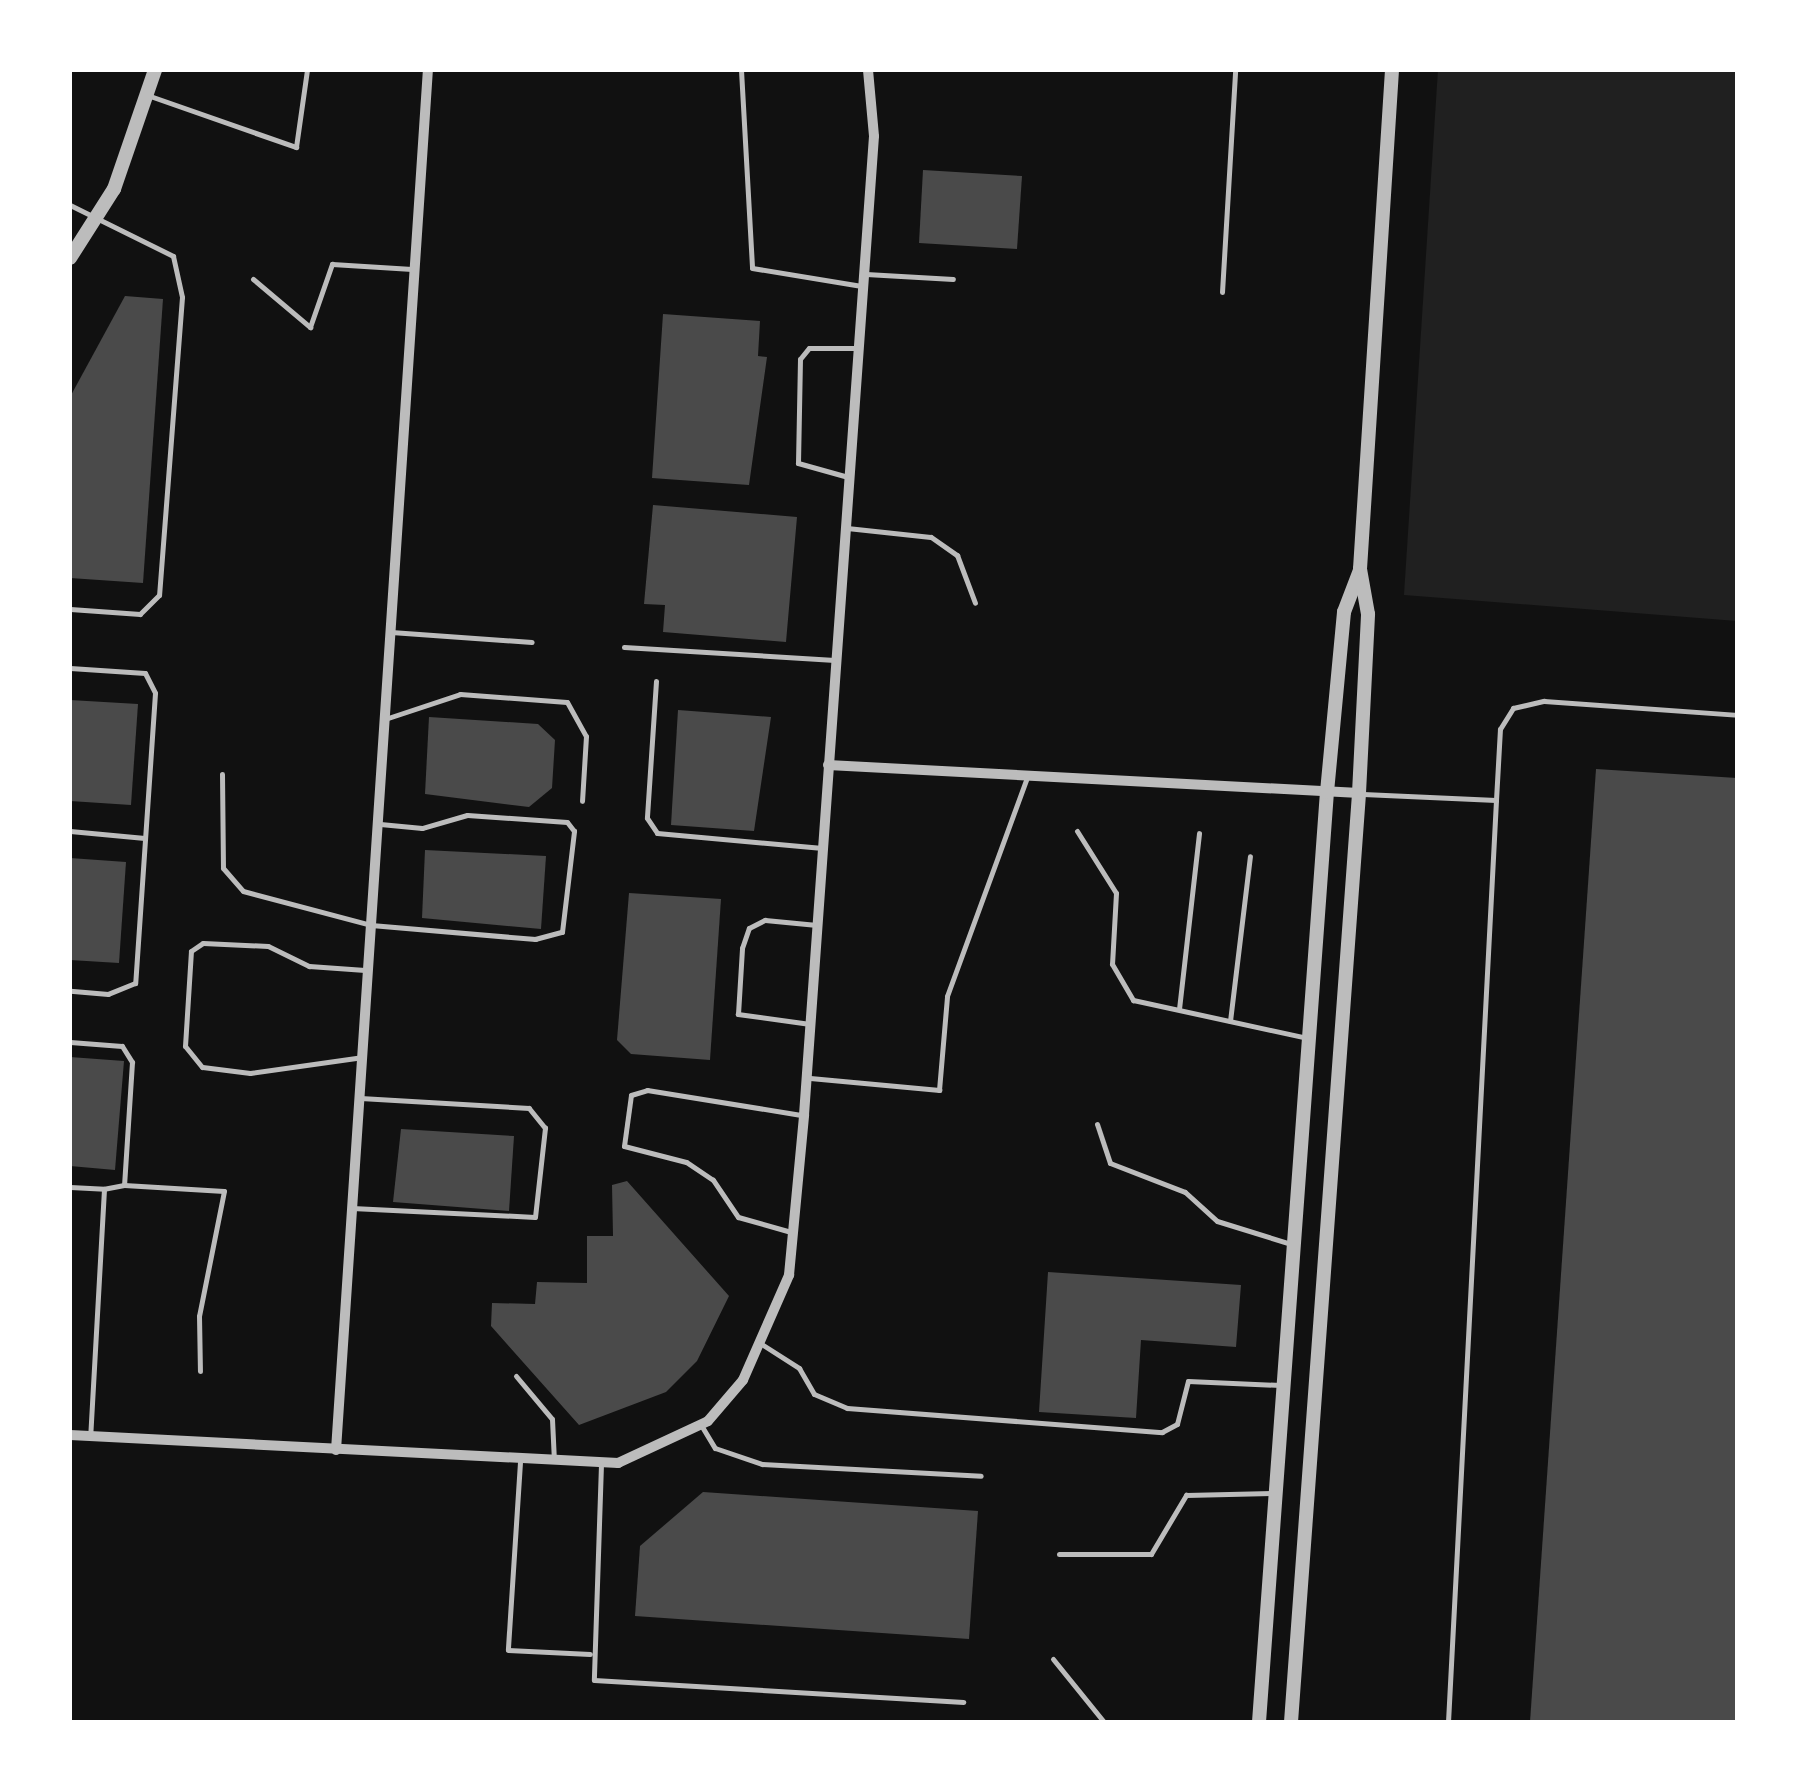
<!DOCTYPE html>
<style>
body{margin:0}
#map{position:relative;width:1807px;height:1792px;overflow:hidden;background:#111;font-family:Bitter,serif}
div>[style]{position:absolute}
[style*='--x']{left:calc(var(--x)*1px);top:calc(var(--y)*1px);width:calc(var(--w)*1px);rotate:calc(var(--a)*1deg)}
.green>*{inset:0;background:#202020}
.building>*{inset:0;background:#4a4a4a}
.service>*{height:5px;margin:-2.5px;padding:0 2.5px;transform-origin:2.5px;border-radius:2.5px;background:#bcbcbc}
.minor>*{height:10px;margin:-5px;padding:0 5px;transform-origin:5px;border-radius:5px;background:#bcbcbc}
.tertiary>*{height:14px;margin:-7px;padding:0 7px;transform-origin:7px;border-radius:7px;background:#bcbcbc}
span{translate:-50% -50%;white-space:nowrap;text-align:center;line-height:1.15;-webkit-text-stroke:10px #fff;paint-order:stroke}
.frame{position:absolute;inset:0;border:72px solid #fff;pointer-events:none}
</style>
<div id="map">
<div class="green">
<div style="clip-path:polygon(1438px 70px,1737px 70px,1737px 621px,1404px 595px)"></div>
</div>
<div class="building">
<div style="clip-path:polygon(923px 170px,1022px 176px,1017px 249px,919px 243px)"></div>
<div style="clip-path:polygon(125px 296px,163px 299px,143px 583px,70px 578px,70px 397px)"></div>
<div style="clip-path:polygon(663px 314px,760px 321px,758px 356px,767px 357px,749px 485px,652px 478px)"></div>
<div style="clip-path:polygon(653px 505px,797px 517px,786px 642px,663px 632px,665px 605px,644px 604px)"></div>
<div style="clip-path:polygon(70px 700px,138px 704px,131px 805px,70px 801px)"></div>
<div style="clip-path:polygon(678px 710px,771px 717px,754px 831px,671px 825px)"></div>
<div style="clip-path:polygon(429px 717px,538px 724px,555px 740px,552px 788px,529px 807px,425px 794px)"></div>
<div style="clip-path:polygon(1596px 769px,1737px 778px,1737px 1722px,1530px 1722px)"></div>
<div style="clip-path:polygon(425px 850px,546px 856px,541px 929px,422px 918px)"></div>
<div style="clip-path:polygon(70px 858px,126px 862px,119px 963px,70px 960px)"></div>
<div style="clip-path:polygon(629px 893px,721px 899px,710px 1060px,631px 1054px,617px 1040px)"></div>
<div style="clip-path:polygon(70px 1057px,124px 1061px,115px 1170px,70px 1166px)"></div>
<div style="clip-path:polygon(401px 1129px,514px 1136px,509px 1211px,393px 1202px)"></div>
<div style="clip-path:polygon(627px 1181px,729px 1296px,697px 1361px,666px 1392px,579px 1425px,491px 1326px,492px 1303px,535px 1304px,537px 1282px,587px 1283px,587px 1236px,613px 1236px,612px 1185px)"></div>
<div style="clip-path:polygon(1048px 1272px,1241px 1285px,1236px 1347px,1141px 1340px,1136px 1418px,1039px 1412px)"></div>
<div style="clip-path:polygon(703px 1492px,978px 1511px,969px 1639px,635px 1616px,640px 1546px)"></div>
</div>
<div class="service">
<div style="--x:741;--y:70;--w:198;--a:86.8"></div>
<div style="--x:752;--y:268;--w:111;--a:9.3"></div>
<div style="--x:150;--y:96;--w:155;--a:19.3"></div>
<div style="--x:296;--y:147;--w:78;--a:-81.9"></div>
<div style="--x:70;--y:205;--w:115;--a:26.3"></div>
<div style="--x:173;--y:256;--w:42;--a:77.6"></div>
<div style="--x:182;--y:297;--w:299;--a:94.4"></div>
<div style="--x:159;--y:595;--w:27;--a:135"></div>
<div style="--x:140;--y:614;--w:70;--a:-175.9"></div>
<div style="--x:866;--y:274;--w:87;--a:3.3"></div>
<div style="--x:253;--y:279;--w:75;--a:40.1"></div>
<div style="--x:310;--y:327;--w:67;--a:-70.8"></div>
<div style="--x:332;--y:264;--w:80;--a:3.6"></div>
<div style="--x:1222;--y:292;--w:222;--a:-86.6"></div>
<div style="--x:848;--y:477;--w:52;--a:-164.4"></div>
<div style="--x:798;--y:463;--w:104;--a:-88.9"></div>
<div style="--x:800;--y:359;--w:14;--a:-51"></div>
<div style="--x:809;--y:348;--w:48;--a:0"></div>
<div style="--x:847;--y:528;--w:84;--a:6.1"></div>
<div style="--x:931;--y:537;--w:32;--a:35"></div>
<div style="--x:957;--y:555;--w:51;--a:69.4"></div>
<div style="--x:391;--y:632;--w:141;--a:4.1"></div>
<div style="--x:624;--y:647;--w:211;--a:3.5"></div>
<div style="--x:70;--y:668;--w:75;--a:3.8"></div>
<div style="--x:145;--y:673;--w:22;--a:63"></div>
<div style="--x:155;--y:693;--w:291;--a:93.9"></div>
<div style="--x:135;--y:983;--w:29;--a:158"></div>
<div style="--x:108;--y:994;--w:38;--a:-175"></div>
<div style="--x:656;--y:681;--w:137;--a:93.8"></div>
<div style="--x:647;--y:818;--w:18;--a:56"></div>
<div style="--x:657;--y:833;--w:166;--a:5.2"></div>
<div style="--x:388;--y:718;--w:76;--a:-18.4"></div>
<div style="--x:460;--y:694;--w:107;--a:4.3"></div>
<div style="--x:567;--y:702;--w:39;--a:61"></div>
<div style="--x:586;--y:736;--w:65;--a:93.5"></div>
<div style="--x:222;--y:774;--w:94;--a:89.4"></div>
<div style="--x:223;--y:868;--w:30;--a:49"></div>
<div style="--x:243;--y:891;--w:132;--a:14.9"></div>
<div style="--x:371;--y:925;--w:165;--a:4.9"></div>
<div style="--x:535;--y:939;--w:28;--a:-15"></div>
<div style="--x:562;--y:932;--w:102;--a:-83.2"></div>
<div style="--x:574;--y:831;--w:11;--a:-128"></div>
<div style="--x:567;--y:822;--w:100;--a:-176"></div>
<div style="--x:467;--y:815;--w:47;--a:163.9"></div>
<div style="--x:422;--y:828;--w:42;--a:-174.6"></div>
<div style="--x:1363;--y:794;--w:133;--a:2.6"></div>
<div style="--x:1496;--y:800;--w:923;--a:92.98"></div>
<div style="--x:1496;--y:800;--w:71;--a:-86.8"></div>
<div style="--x:1500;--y:729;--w:25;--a:-58"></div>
<div style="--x:1513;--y:708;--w:32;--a:-13"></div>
<div style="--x:1544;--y:701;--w:194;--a:4.1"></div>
<div style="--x:70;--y:831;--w:75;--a:5.3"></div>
<div style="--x:1077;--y:831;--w:73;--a:57.8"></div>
<div style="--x:1116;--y:893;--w:71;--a:93.2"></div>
<div style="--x:1112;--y:964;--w:42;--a:59.7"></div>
<div style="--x:1133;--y:1000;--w:178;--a:12.3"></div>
<div style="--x:1179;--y:1009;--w:177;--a:-83.5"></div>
<div style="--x:1230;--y:1021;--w:166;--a:-83.1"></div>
<div style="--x:810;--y:1024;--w:73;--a:-172.1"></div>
<div style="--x:738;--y:1014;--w:66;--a:-86.5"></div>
<div style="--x:742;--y:948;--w:21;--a:-71"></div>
<div style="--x:749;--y:928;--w:18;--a:-27"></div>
<div style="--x:765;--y:920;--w:52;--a:5.5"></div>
<div style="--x:70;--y:1042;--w:52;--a:4.4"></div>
<div style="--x:122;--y:1046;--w:19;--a:58"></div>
<div style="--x:132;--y:1062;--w:123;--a:93.7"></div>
<div style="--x:124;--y:1185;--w:20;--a:169"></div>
<div style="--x:363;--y:1057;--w:114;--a:171.9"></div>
<div style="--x:250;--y:1073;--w:48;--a:-172.9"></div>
<div style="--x:202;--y:1067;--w:27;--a:-129"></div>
<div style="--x:185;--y:1046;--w:95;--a:-86.4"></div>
<div style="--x:191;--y:951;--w:14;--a:-34"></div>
<div style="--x:203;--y:943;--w:65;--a:2.6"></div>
<div style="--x:268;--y:946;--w:46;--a:26"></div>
<div style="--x:309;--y:966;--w:56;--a:4.1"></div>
<div style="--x:810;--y:1078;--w:130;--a:5.3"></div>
<div style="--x:939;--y:1090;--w:94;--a:-85.1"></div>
<div style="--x:947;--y:996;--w:233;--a:-69.9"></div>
<div style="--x:1097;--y:1124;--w:41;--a:71.6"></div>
<div style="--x:1110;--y:1163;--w:80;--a:21.1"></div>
<div style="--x:1185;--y:1192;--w:43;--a:42.2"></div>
<div style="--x:1217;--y:1221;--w:77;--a:17.3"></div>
<div style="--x:124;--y:1185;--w:100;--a:3.4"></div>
<div style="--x:224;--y:1191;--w:127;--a:101.3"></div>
<div style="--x:199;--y:1316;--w:55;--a:89"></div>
<div style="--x:70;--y:1187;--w:34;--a:3"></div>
<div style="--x:104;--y:1189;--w:247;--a:93.2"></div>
<div style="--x:352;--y:1208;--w:183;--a:2.8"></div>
<div style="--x:535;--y:1217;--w:90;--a:-83.6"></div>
<div style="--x:545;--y:1128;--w:26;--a:-129"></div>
<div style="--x:529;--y:1108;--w:169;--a:-176.6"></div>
<div style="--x:791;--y:1232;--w:55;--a:-164.2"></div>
<div style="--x:738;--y:1217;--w:45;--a:-124"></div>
<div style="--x:713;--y:1180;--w:32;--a:-146"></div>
<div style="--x:686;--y:1162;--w:64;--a:-165.5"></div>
<div style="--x:624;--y:1146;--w:51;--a:-82.2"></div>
<div style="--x:631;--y:1095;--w:17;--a:-17"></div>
<div style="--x:647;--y:1090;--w:156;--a:9.2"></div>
<div style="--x:763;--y:1345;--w:43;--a:32.6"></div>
<div style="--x:799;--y:1368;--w:30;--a:60"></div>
<div style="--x:814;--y:1394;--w:36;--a:23"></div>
<div style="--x:847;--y:1408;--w:316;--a:4.4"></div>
<div style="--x:1162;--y:1432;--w:17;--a:-28"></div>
<div style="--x:1177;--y:1424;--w:44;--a:-75.7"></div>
<div style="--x:1188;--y:1381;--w:93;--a:2.5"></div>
<div style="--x:516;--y:1376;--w:56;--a:50.1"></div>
<div style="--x:552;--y:1419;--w:42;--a:87.3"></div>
<div style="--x:701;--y:1425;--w:27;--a:59"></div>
<div style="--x:715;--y:1448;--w:50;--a:18.8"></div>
<div style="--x:762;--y:1464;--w:219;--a:3.1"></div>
<div style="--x:520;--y:1462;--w:188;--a:93.7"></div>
<div style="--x:508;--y:1650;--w:82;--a:2.8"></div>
<div style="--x:601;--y:1464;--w:216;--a:91.9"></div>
<div style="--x:594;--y:1680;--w:370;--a:3.4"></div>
<div style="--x:1059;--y:1554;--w:92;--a:0"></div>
<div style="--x:1151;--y:1554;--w:69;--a:-59.3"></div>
<div style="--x:1186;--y:1495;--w:87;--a:-1.3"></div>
<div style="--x:1053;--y:1659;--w:81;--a:51"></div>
</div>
<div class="minor">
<div style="--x:828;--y:765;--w:532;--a:3.02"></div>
<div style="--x:70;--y:1435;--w:549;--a:2.92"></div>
<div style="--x:618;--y:1463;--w:99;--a:-25"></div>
<div style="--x:708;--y:1421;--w:54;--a:-49.5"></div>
<div style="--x:743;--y:1380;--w:115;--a:-66.3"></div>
<div style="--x:789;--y:1275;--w:161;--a:-84.6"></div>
<div style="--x:804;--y:1115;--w:981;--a:-85.91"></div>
<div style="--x:874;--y:136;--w:66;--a:-95.2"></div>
<div style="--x:336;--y:1450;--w:1383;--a:-86.19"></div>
</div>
<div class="tertiary">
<div style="--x:70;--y:258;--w:82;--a:-57.5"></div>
<div style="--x:114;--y:189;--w:126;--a:-71"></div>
<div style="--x:1259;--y:1722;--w:932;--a:-85.82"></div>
<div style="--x:1327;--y:792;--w:181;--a:-84.6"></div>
<div style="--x:1344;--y:612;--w:45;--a:-69.1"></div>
<div style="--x:1291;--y:1722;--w:931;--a:-85.81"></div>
<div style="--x:1359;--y:793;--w:179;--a:-87.1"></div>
<div style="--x:1368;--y:614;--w:46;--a:-100.1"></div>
<div style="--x:1360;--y:569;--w:500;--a:-86.33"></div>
</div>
<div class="frame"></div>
</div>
